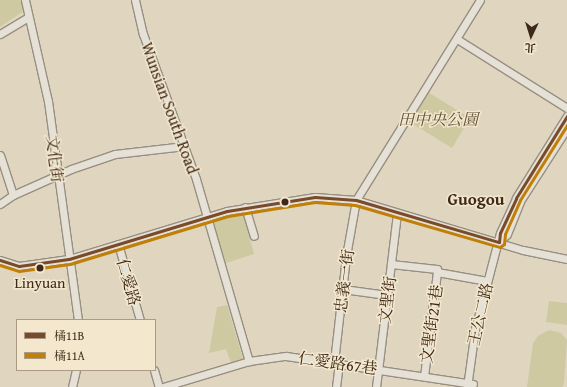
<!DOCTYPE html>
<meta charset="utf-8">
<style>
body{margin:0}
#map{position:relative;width:567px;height:387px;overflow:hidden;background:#e0d6c0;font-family:"Gentium Book Plus","Noto Serif TC",serif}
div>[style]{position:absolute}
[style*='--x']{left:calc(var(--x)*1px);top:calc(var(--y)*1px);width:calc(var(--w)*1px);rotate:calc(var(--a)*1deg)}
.green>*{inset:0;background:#cec9a1}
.roads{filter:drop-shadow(1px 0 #978f81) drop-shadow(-1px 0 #978f81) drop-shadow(0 1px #978f81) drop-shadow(0 -1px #978f81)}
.minor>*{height:7px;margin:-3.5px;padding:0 3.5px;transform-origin:3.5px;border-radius:3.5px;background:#e6e1d6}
.bus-1>*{height:3px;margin:-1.5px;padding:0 1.5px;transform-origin:1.5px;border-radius:1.5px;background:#7a4b2a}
.bus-2>*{height:3px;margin:-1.5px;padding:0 1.5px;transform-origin:1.5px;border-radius:1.5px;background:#c08008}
.dots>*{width:11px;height:11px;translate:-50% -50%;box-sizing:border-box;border:2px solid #f3e8ce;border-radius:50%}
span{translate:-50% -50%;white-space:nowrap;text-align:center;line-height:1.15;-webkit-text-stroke:3px #f3e8ce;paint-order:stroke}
.bus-label{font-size:15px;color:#3e281a}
.street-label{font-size:16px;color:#3e281a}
.park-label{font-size:16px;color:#5e4e36;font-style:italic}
.neighbourhood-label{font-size:17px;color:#3e281a;font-weight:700}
.legend{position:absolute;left:16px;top:319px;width:140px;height:52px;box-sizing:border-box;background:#f3e8ce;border:1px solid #ab9b86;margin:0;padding:5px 7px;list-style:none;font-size:12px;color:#3e281a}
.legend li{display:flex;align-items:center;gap:8px;height:20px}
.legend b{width:20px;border:1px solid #ab9b86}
.north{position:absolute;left:511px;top:16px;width:40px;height:40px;-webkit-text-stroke:3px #f3e8ce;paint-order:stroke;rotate:184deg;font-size:11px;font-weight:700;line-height:16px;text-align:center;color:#3e281a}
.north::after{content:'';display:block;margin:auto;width:14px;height:18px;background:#3e281a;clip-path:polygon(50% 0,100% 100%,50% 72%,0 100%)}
</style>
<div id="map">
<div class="green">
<div style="clip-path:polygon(0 0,22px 0,24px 11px,0 27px)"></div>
<div style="clip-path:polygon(426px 91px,470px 118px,452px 148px,408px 121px)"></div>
<div style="clip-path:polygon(243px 214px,254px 254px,226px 263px,212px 222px)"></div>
<div style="clip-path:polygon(549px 301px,567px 303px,567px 325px,546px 322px)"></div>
<div style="clip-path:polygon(227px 305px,243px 359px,231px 363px,226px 349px,209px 353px,217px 307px)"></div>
<div style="clip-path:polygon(549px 330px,561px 333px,567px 340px,564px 384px,562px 387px,527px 387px,533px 343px,538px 336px)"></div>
</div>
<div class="roads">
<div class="minor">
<div style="--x:25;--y:0;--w:104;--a:77.2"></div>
<div style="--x:48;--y:101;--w:221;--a:82.2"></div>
<div style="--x:135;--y:0;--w:35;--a:77"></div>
<div style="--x:143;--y:34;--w:154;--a:69.9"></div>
<div style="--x:196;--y:179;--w:190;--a:73.8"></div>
<div style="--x:0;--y:34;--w:33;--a:-31"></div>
<div style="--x:457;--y:39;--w:130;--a:32.1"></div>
<div style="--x:0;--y:155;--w:42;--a:72"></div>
<div style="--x:0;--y:204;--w:16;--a:-35"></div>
<div style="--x:13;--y:195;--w:64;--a:-24.1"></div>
<div style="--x:71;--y:169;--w:46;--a:-18.8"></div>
<div style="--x:115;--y:154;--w:70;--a:-6.5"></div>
<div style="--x:245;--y:207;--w:30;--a:73"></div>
<div style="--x:499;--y:242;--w:11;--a:-45"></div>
<div style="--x:507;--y:234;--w:35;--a:-68"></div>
<div style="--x:520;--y:201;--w:87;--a:-57.2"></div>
<div style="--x:118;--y:244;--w:79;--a:73.9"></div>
<div style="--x:0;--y:260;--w:20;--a:18"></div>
<div style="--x:19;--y:266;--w:50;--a:-8"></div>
<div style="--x:69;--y:259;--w:165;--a:-16.9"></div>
<div style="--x:227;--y:211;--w:89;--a:-9"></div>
<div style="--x:315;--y:197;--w:41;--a:4.2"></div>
<div style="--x:356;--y:200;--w:174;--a:16.7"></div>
<div style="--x:523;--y:250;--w:45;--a:11.6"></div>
<div style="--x:391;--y:264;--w:46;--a:6.2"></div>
<div style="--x:437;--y:269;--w:3;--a:90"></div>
<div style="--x:437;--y:272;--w:105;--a:97.1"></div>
<div style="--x:437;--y:272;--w:51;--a:10.2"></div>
<div style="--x:343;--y:289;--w:44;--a:7.8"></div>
<div style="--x:334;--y:362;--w:107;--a:-83.5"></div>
<div style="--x:346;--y:256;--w:57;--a:-79.9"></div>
<div style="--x:356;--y:200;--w:235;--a:-58.2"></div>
<div style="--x:154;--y:370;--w:18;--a:74"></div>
<div style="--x:72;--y:387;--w:17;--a:-77"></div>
<div style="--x:163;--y:387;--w:90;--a:-16.8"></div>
<div style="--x:249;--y:361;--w:37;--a:-8"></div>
<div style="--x:286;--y:356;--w:189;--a:8.5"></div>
<div style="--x:336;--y:387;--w:24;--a:-83"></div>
<div style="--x:376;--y:387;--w:175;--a:-83.1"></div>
<div style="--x:467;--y:387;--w:59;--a:-82.1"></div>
<div style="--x:475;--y:329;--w:99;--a:-75.4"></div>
<div style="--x:500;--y:233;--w:38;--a:-65"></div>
<div style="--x:516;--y:198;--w:97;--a:-58.1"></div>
</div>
</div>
<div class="bus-1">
<div style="--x:0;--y:260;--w:20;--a:18"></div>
<div style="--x:19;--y:266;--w:50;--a:-8"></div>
<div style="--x:69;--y:259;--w:165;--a:-16.9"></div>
<div style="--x:227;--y:211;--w:89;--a:-9"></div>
<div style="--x:315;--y:197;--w:41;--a:4.2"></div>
<div style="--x:356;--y:200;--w:149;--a:16.4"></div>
<div style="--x:499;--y:242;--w:9;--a:-84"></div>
<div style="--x:500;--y:233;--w:38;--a:-65"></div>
<div style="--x:516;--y:198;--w:97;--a:-58.1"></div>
</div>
<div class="bus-2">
<div style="--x:0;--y:265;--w:20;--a:18"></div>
<div style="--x:19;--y:271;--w:51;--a:-7.8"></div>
<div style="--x:70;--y:264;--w:165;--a:-16.9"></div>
<div style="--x:228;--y:216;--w:88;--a:-9.1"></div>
<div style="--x:315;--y:202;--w:40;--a:4.3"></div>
<div style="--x:355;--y:205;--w:151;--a:16.2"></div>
<div style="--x:500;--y:247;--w:5;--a:-37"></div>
<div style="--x:504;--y:244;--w:10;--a:-84"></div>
<div style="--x:505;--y:234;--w:37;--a:-66"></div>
<div style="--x:520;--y:200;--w:89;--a:-57.9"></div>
</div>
<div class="dots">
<div style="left:285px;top:202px;background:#3e281a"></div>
<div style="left:40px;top:268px;background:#3e281a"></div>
</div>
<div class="bus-label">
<span style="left:40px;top:283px">Linyuan</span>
</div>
<div class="street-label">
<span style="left:170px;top:108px;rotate:70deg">Wunsian South Road</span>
<span style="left:55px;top:159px;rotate:83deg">文化街</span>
<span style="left:344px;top:281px;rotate:-83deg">忠義一街</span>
<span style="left:129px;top:282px;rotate:74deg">仁愛路</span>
<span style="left:387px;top:300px;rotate:-83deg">文聖街</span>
<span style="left:480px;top:314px;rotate:-77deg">王公二路</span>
<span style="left:431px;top:324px;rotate:-82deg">文聖街21巷</span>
<span style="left:338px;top:363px;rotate:8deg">仁愛路67巷</span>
</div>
<div class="park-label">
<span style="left:438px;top:119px">田中央公園</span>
</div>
<div class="neighbourhood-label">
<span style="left:476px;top:199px">Guogou</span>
</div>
<ul class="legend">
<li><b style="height:5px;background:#7a4b2a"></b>橘11B</li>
<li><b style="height:5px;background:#c08008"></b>橘11A</li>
</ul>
<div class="north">北</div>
</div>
